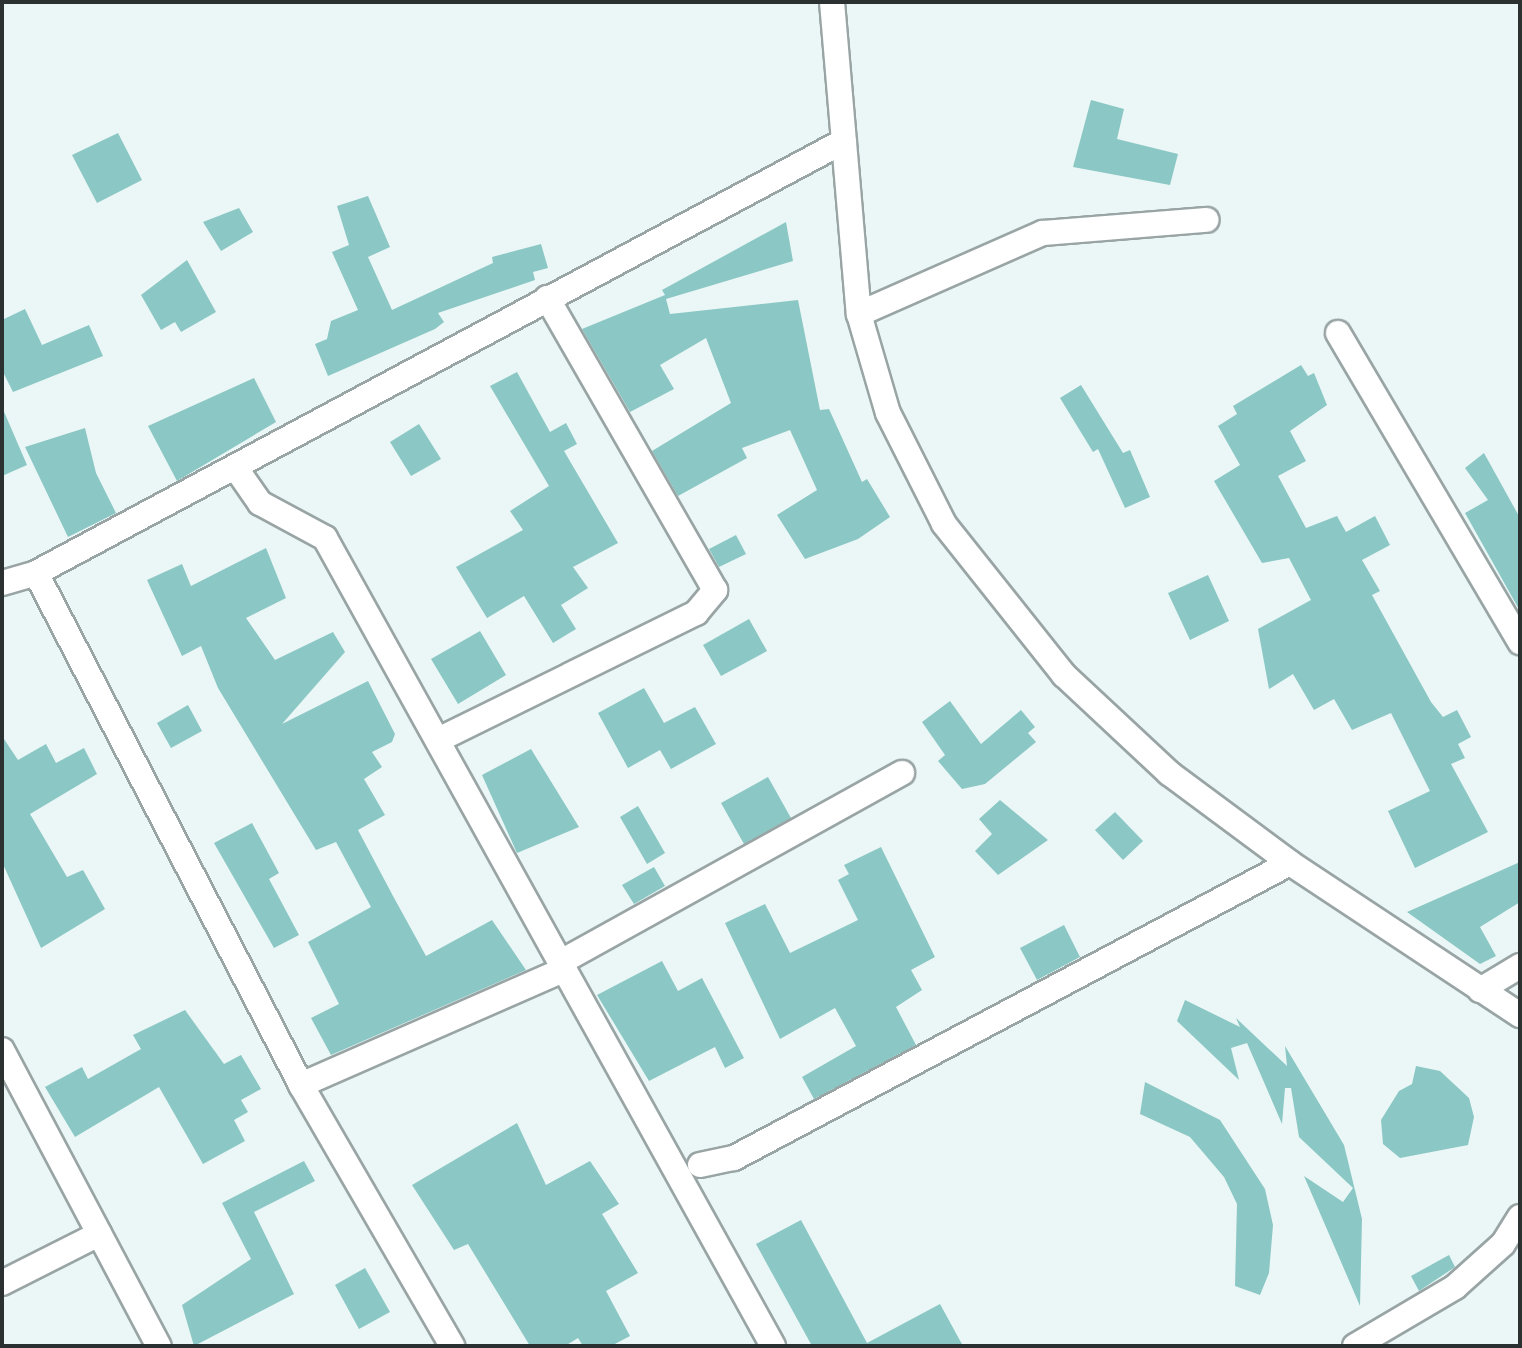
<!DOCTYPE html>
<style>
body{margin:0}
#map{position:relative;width:1522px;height:1348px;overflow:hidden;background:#eaf7f6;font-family:"Fira Sans",sans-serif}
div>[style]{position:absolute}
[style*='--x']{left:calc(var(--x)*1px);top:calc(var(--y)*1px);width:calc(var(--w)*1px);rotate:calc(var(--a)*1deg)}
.building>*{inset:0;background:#8bc7c4}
.roads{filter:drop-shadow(2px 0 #99a4a4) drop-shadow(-2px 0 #99a4a4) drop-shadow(0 2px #99a4a4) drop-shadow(0 -2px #99a4a4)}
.minor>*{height:24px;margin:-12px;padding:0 12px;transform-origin:12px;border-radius:12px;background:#fff}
span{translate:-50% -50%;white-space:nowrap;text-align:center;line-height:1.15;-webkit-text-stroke:7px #fff;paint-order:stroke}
.frame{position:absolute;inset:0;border:4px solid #2b3030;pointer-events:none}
</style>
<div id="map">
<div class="building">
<div style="clip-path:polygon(1091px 100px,1124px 109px,1117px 139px,1178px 154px,1170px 185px,1073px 167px)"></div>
<div style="clip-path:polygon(118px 133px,142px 180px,97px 203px,72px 155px)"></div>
<div style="clip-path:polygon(368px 196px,390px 247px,368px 257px,392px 310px,493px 263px,492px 257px,541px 244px,548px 268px,533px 272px,535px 280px,438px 313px,444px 322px,435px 329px,328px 376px,315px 344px,327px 339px,331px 321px,358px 310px,332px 252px,349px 245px,337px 206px)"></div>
<div style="clip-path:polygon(239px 208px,253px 232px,221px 251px,203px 222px)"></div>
<div style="clip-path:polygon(786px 222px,793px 261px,666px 299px,670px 314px,798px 300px,820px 410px,829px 409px,862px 482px,867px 479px,890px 517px,858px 539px,805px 559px,777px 515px,817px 490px,790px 430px,742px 448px,747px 458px,678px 496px,652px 451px,731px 403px,706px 338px,660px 365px,674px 389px,630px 412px,582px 329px,665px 295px,662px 290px)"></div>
<div style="clip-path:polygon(187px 260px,216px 312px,181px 332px,175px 322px,161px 330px,141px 295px)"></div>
<div style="clip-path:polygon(25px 309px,42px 345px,89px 325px,103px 356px,13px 392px,2px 370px,2px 320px)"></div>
<div style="clip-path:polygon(1301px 365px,1308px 376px,1314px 373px,1327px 405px,1290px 431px,1306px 461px,1278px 476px,1306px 528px,1337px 516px,1346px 532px,1375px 516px,1390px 545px,1362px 560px,1380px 591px,1372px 595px,1431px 702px,1443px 717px,1457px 710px,1471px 737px,1458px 744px,1465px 758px,1451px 764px,1488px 832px,1415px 868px,1388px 811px,1430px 791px,1391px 713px,1352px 730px,1334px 699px,1314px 710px,1293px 674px,1269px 689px,1258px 629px,1311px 600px,1289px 558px,1262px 563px,1214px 481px,1240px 465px,1218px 426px,1237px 414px,1233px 406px)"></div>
<div style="clip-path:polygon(517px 372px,550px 432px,566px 423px,577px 444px,564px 451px,618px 543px,573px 567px,588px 588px,561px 605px,576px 629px,553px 643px,524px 596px,487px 618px,456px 567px,523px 530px,510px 511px,549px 486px,490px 386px)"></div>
<div style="clip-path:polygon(254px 378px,276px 422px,177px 481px,148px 426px)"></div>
<div style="clip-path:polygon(1081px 385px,1123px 453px,1130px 450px,1150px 497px,1125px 508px,1098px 449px,1093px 452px,1060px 398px)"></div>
<div style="clip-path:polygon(2px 407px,27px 465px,2px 476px)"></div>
<div style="clip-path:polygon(419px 424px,441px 459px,411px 476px,390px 442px)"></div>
<div style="clip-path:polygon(85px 428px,96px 473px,116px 513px,68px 537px,25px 447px)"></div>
<div style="clip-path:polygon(1484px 453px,1520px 518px,1520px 611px,1465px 513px,1488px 500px,1465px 468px)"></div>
<div style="clip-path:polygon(736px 535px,746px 554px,719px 567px,709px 549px)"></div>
<div style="clip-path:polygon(266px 548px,286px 598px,246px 618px,275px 660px,333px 632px,345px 652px,282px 724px,368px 681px,395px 734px,392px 742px,372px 752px,382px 767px,364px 779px,385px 815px,358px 830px,393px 896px,426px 956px,492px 920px,526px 970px,331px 1055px,311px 1018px,339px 1004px,308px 942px,371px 907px,336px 842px,316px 850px,218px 688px,201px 646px,182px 656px,147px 580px,182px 564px,191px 586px)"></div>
<div style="clip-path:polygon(1208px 575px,1229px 621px,1190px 640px,1168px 593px)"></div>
<div style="clip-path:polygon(749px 619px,767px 651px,721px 676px,703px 645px)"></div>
<div style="clip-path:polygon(480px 631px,506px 675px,458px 704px,431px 659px)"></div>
<div style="clip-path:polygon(644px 688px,664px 723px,695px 707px,716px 744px,671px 769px,660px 750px,628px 768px,598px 713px)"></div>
<div style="clip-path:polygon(950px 701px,981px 744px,1021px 710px,1035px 727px,1028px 733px,1036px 742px,985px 784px,962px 789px,938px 761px,945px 755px,922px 722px)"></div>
<div style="clip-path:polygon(188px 705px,202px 731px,171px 748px,157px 723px)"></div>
<div style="clip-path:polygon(2px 736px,18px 760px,46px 744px,56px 763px,84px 748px,97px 774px,30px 814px,67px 877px,83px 870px,105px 909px,41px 948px,2px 862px)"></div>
<div style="clip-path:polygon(531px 749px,579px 827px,517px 853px,482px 775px)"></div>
<div style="clip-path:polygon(768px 777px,791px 818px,744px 844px,721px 803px)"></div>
<div style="clip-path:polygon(1000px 800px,1048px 840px,998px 875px,975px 851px,992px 834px,979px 819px)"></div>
<div style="clip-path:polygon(638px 806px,665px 853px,647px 864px,620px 817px)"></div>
<div style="clip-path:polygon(1115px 812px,1143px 841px,1123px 860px,1095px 830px)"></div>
<div style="clip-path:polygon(252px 823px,279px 873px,269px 879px,299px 935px,274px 948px,214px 843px)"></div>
<div style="clip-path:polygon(881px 847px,935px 957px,911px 970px,922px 990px,896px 1007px,916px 1045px,814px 1099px,802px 1077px,856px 1046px,835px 1008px,780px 1039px,725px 923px,765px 904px,790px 953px,858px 920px,838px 880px,849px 874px,844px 865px)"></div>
<div style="clip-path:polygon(1520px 862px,1520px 902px,1480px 927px,1496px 956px,1480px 964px,1407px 912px)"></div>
<div style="clip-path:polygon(654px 867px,665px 886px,634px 904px,622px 885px)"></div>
<div style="clip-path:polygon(1064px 925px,1080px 957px,1037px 980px,1020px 948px)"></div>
<div style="clip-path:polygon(662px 961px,678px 991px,702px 978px,744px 1058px,725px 1068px,715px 1047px,649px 1081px,597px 995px)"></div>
<div style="clip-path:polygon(1185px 1000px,1240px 1027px,1236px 1018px,1287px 1066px,1285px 1046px,1344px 1145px,1362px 1219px,1360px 1306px,1304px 1176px,1343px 1202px,1353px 1188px,1299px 1137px,1291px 1088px,1285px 1088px,1282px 1124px,1247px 1043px,1231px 1048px,1239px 1080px,1177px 1021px)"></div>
<div style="clip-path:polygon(185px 1010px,224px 1064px,241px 1055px,261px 1089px,241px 1100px,248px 1112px,234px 1120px,245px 1141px,203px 1164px,159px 1087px,75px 1137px,45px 1087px,82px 1067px,88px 1079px,141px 1049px,133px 1035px)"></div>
<div style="clip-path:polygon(1416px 1066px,1440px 1071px,1469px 1098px,1474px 1117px,1468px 1145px,1400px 1158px,1383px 1144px,1381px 1120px,1399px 1091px,1412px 1084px)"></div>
<div style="clip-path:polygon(1145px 1082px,1220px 1120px,1265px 1189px,1273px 1225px,1269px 1273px,1260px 1295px,1235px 1286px,1237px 1204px,1224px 1177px,1190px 1137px,1140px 1114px)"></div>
<div style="clip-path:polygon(517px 1123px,546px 1185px,590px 1161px,619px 1204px,602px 1214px,638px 1273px,606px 1291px,630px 1336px,611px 1346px,583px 1346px,578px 1338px,565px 1346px,530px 1346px,468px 1244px,454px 1250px,412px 1185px)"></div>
<div style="clip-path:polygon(304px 1161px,315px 1181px,254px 1212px,294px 1294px,194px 1346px,182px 1305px,251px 1259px,222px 1203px)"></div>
<div style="clip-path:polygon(801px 1220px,867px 1343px,940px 1304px,963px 1346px,812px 1346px,756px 1244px)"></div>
<div style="clip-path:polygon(1449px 1255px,1455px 1267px,1419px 1291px,1411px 1276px)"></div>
<div style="clip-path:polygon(365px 1268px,390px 1312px,359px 1329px,335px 1285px)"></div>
</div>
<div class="roads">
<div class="minor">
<div style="--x:832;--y:2;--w:313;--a:85.1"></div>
<div style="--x:859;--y:314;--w:103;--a:73.7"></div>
<div style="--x:888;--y:413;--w:124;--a:63.2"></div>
<div style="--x:944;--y:524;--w:193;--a:51.5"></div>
<div style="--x:1064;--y:675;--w:144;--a:43"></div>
<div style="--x:1169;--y:773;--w:151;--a:36.6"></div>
<div style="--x:1290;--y:863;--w:276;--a:33.5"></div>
<div style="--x:859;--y:314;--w:201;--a:-23.8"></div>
<div style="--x:1043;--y:233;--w:164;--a:-4.6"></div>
<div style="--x:1338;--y:333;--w:359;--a:59.5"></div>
<div style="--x:235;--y:467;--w:44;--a:55.2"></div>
<div style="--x:260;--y:503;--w:74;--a:28.3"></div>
<div style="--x:325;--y:538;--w:924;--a:60.99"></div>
<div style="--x:36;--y:573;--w:577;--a:62.63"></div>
<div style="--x:301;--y:1085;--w:302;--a:59.9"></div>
<div style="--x:2;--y:583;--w:35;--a:-16"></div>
<div style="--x:36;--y:573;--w:916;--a:-28.13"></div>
<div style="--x:438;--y:740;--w:288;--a:-26.2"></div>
<div style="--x:696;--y:613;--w:30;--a:-50"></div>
<div style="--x:715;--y:590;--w:337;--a:-119.9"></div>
<div style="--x:561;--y:962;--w:390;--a:-29"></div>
<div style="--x:1480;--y:990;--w:47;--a:-31"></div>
<div style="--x:2;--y:1050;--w:335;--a:62.1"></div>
<div style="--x:301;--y:1085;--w:288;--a:-23.7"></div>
<div style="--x:700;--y:1165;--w:35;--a:-12"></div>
<div style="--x:734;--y:1158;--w:629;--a:-27.95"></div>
<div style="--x:2;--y:1283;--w:109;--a:-26.8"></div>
<div style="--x:1355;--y:1346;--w:116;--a:-30.5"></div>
<div style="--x:1455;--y:1287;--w:64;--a:-41.9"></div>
<div style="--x:1503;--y:1244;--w:32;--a:-58"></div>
</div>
</div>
<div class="frame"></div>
</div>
